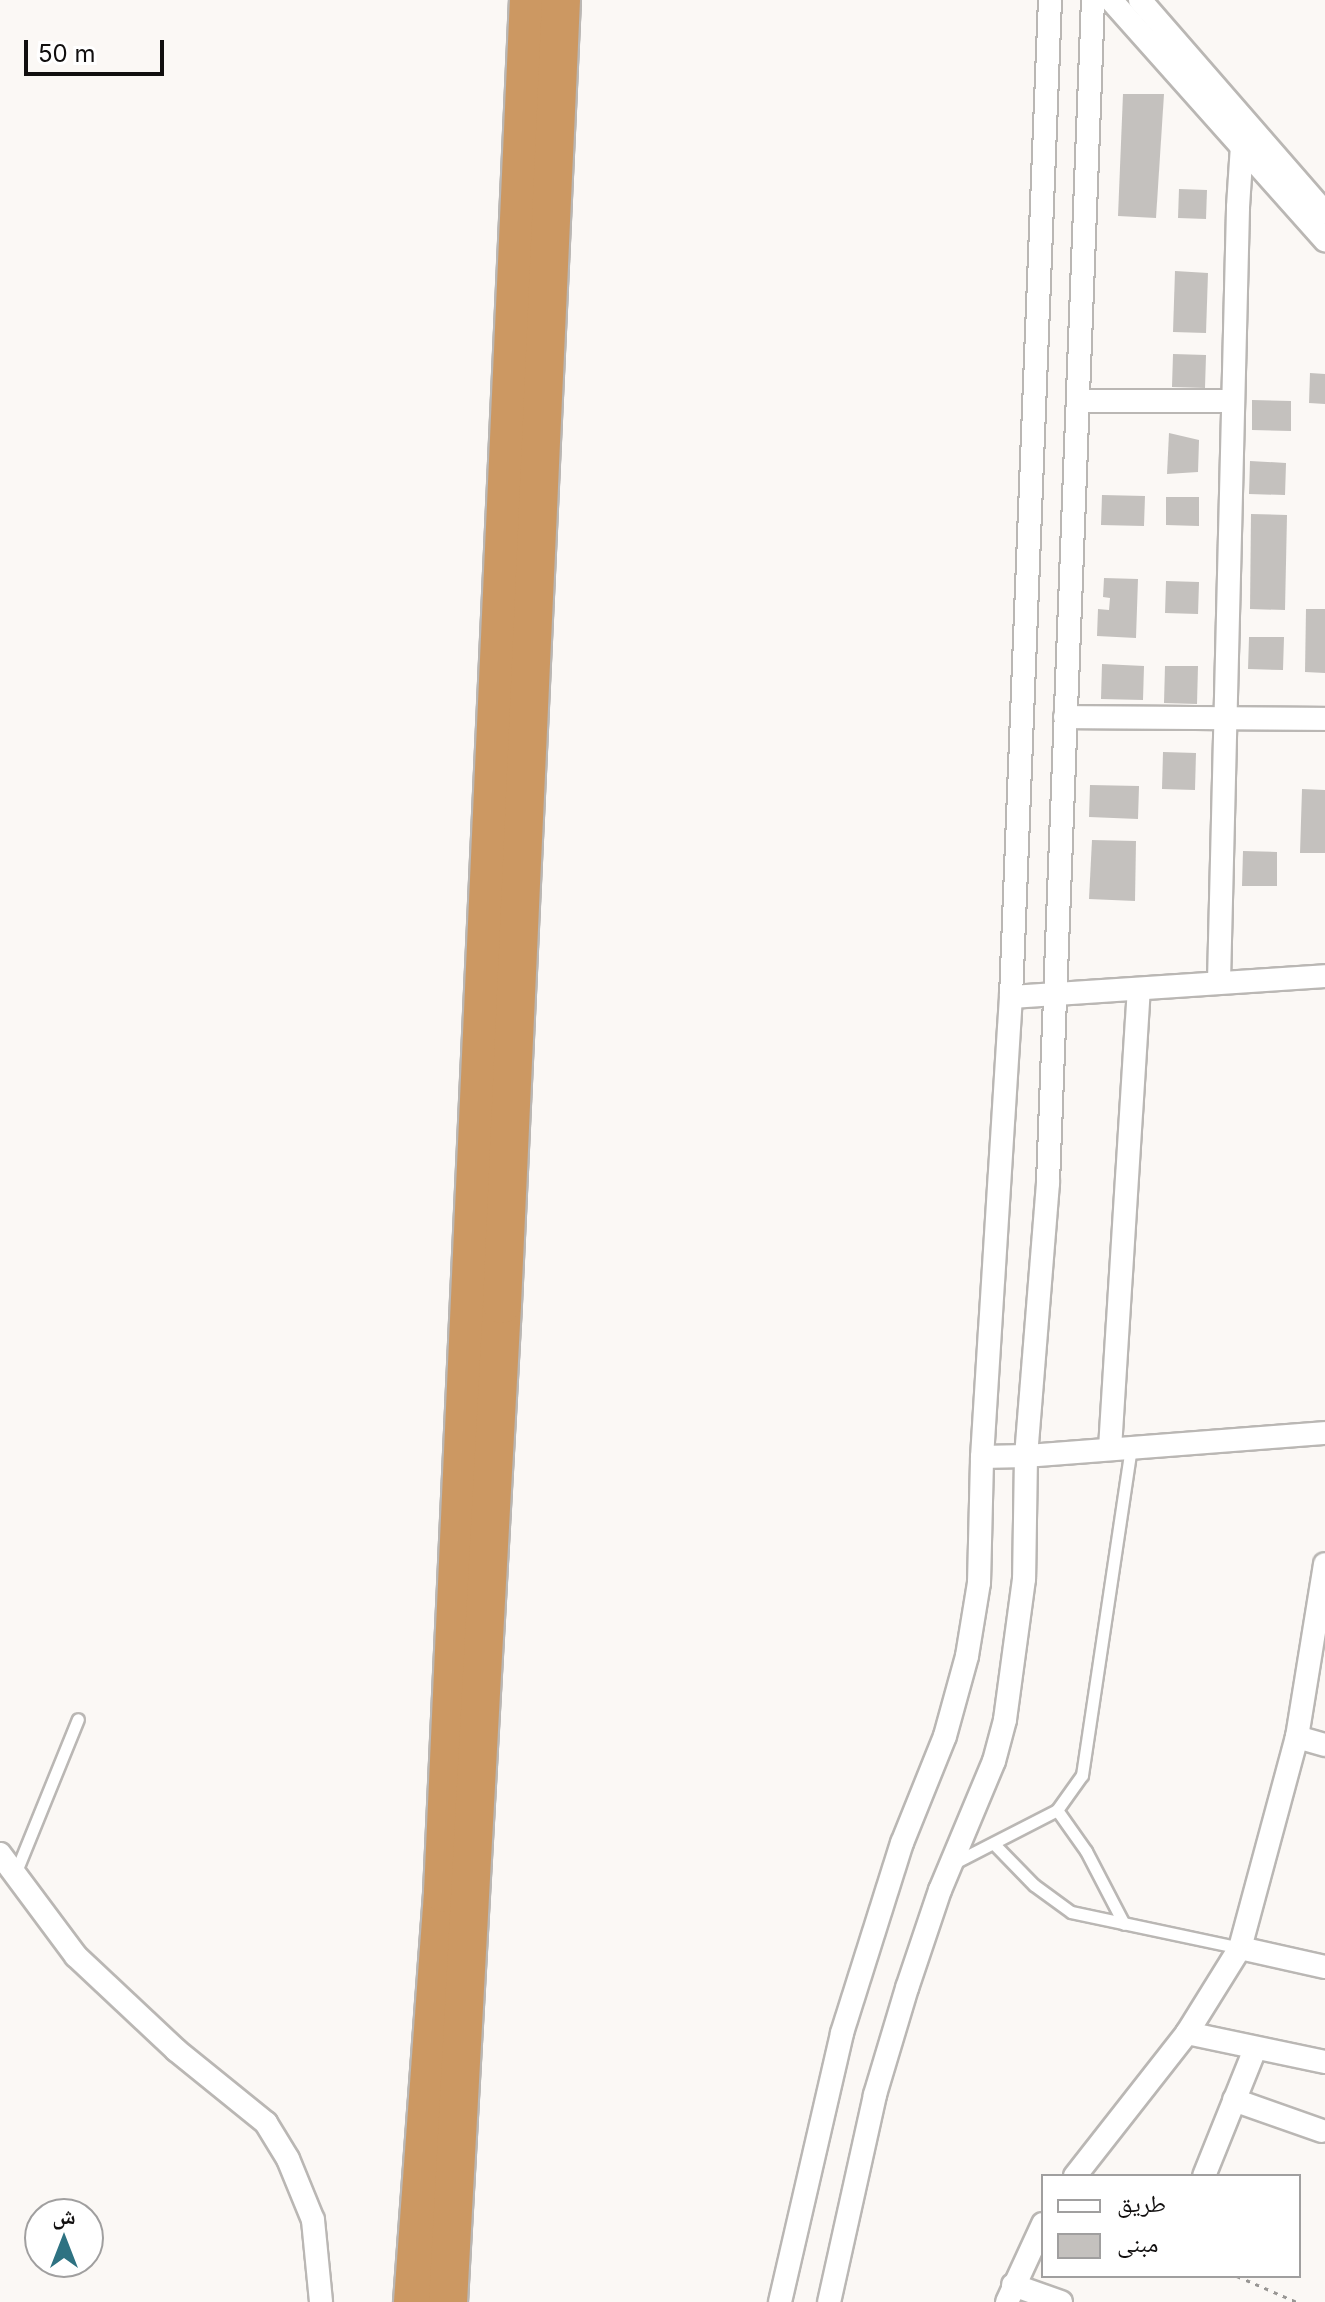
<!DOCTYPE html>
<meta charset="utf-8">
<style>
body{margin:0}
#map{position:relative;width:1325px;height:2302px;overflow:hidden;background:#fbf8f5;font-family:Inter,"Noto Naskh Arabic",sans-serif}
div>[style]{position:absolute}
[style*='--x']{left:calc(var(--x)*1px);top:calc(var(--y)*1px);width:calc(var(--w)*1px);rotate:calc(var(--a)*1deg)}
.building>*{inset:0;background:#c4c1be}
.path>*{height:3px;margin-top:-1.5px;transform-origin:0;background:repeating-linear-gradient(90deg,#989694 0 4px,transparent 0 10px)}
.roads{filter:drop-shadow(2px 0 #bab7b4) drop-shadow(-2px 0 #bab7b4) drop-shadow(0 2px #bab7b4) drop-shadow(0 -2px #bab7b4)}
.service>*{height:11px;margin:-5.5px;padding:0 5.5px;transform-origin:5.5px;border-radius:5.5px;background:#fff}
.minor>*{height:22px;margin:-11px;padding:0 11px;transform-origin:11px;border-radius:11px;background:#fff}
.trunk>*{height:38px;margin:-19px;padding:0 19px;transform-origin:19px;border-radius:19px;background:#cc9862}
span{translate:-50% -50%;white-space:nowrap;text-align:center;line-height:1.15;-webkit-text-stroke:8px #fff;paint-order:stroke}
.legend{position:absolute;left:1041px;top:2174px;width:260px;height:104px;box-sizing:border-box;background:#fff;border:2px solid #a09f9f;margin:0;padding:10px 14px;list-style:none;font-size:24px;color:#110f0f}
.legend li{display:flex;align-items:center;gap:16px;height:40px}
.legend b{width:40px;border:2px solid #a09f9f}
.north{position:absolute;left:24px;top:2198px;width:80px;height:80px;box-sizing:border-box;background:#fff;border:2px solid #a09f9f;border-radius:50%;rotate:0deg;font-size:22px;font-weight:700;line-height:32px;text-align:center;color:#110f0f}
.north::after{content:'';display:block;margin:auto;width:28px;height:36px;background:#2e7282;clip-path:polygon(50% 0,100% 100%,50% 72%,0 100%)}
.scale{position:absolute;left:24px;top:40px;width:140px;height:36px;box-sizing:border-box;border:4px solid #110f0f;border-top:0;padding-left:10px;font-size:24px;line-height:28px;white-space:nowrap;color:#110f0f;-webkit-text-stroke:6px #fff;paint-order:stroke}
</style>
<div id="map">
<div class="building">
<div style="clip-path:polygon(1123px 94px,1164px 94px,1156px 218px,1118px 216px)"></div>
<div style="clip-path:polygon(1179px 189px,1207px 190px,1206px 219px,1178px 218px)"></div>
<div style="clip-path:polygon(1175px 271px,1208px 273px,1206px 333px,1173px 332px)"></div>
<div style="clip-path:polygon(1173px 354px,1206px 355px,1205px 388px,1172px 387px)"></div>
<div style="clip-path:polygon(1310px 373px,1325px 374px,1325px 404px,1309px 403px)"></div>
<div style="clip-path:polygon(1252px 400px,1291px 401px,1291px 431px,1252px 430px)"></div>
<div style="clip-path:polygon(1169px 433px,1199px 440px,1198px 472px,1167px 474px)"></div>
<div style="clip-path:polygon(1250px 461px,1286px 463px,1285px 495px,1249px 494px)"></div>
<div style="clip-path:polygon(1102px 495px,1145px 496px,1144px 526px,1101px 525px)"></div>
<div style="clip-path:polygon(1166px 497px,1199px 497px,1199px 526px,1166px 525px)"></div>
<div style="clip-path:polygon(1251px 514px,1287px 515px,1285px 610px,1250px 609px)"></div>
<div style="clip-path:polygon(1104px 578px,1138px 579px,1136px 638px,1097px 636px,1098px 609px,1109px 610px,1110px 598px,1103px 597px)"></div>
<div style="clip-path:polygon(1166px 581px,1199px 582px,1198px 614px,1165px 613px)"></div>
<div style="clip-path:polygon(1306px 609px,1325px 609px,1325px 673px,1305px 672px)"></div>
<div style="clip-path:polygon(1249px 637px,1284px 637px,1283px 670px,1248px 669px)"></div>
<div style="clip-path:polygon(1102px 664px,1144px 666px,1143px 700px,1101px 699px)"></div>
<div style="clip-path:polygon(1165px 666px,1198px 666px,1197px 704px,1164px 703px)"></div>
<div style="clip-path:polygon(1163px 752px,1196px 753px,1195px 790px,1162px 789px)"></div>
<div style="clip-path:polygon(1090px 785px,1139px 786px,1138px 819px,1089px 817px)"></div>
<div style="clip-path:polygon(1302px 789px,1325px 790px,1325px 853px,1300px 853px)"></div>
<div style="clip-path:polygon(1092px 840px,1136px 841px,1135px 901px,1089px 899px)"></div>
<div style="clip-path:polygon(1243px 851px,1277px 852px,1277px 886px,1242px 886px)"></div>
</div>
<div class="path">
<div style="--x:1237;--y:2276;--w:65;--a:23.4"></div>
</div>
<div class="roads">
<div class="service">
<div style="--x:1057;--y:1810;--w:50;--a:54.7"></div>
<div style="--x:1086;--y:1851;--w:82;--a:62.5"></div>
<div style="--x:994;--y:1844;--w:57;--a:45.7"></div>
<div style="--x:1034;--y:1885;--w:46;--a:36.1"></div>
<div style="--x:1071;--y:1912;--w:173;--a:12"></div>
<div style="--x:952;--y:1864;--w:118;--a:-27.2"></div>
<div style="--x:1057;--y:1810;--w:43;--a:-54.5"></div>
<div style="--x:1082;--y:1775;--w:332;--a:-81.5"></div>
<div style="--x:15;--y:1874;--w:167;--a:-67.9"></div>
</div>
<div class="minor">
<div style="--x:1050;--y:0;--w:998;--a:92.24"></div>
<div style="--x:1011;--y:997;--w:315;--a:-3.8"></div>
<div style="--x:1093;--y:0;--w:1184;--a:92.18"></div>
<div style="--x:1048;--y:1183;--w:274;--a:94.6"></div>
<div style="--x:1026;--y:1456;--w:300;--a:-4.4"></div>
<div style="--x:1111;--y:0;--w:322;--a:48.3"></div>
<div style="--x:1140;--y:0;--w:282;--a:49"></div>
<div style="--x:1081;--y:401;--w:150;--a:0"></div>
<div style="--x:1065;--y:717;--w:260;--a:0.4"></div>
<div style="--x:1219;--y:981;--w:774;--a:-88.59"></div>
<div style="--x:1238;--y:207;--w:62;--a:-86.3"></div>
<div style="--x:1242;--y:145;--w:18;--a:-56"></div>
<div style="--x:1110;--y:1448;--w:457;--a:-86.4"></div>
<div style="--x:982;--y:1457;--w:461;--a:-86.4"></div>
<div style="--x:1297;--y:1737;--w:29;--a:16"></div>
<div style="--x:0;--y:1854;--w:127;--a:53.3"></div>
<div style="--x:76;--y:1956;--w:137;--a:43.2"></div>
<div style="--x:176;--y:2050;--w:116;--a:39"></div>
<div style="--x:266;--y:2123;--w:42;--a:58.6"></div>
<div style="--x:288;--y:2159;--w:66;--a:67.7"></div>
<div style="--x:313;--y:2220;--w:82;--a:84.4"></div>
<div style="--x:1240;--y:1948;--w:87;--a:12.6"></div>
<div style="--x:1187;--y:2033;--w:141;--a:11.9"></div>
<div style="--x:1234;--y:2100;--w:93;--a:19.4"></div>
<div style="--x:1075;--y:2176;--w:182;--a:-51.9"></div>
<div style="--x:1187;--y:2033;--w:100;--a:-58.1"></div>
<div style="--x:1240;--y:1948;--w:219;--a:-74.9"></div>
<div style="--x:1297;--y:1737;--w:175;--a:-80.8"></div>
<div style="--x:1204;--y:2176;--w:137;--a:-68.1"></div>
<div style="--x:1013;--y:2285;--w:51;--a:19.5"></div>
<div style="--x:780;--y:2302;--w:276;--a:-77"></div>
<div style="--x:842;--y:2033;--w:199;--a:-72.5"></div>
<div style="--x:902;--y:1843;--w:115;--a:-68.1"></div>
<div style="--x:945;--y:1736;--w:83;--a:-74.6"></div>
<div style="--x:967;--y:1656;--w:74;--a:-80.7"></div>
<div style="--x:979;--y:1583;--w:126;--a:-88.6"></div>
<div style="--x:982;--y:1457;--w:44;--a:-1.3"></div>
<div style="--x:1026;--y:1456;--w:123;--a:90.9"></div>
<div style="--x:1024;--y:1579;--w:142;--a:97.7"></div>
<div style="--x:1005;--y:1720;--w:42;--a:105"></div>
<div style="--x:994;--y:1761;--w:140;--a:112.7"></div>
<div style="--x:940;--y:1890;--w:103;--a:108.6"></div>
<div style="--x:907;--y:1988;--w:112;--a:106.7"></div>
<div style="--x:875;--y:2095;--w:212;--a:102.5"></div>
<div style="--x:1007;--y:2302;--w:86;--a:-65.2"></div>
</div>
<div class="trunk">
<div style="--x:413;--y:2302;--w:410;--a:-85.8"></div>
<div style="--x:443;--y:1893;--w:1895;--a:-87.4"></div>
<div style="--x:448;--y:2302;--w:999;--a:-86.9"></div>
<div style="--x:502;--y:1304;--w:1305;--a:-87.41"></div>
</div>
</div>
<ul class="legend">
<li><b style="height:10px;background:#fff"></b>طريق</li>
<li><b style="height:22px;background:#c4c1be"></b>مبنى</li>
</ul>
<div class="north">ش</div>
<div class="scale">50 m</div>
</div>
